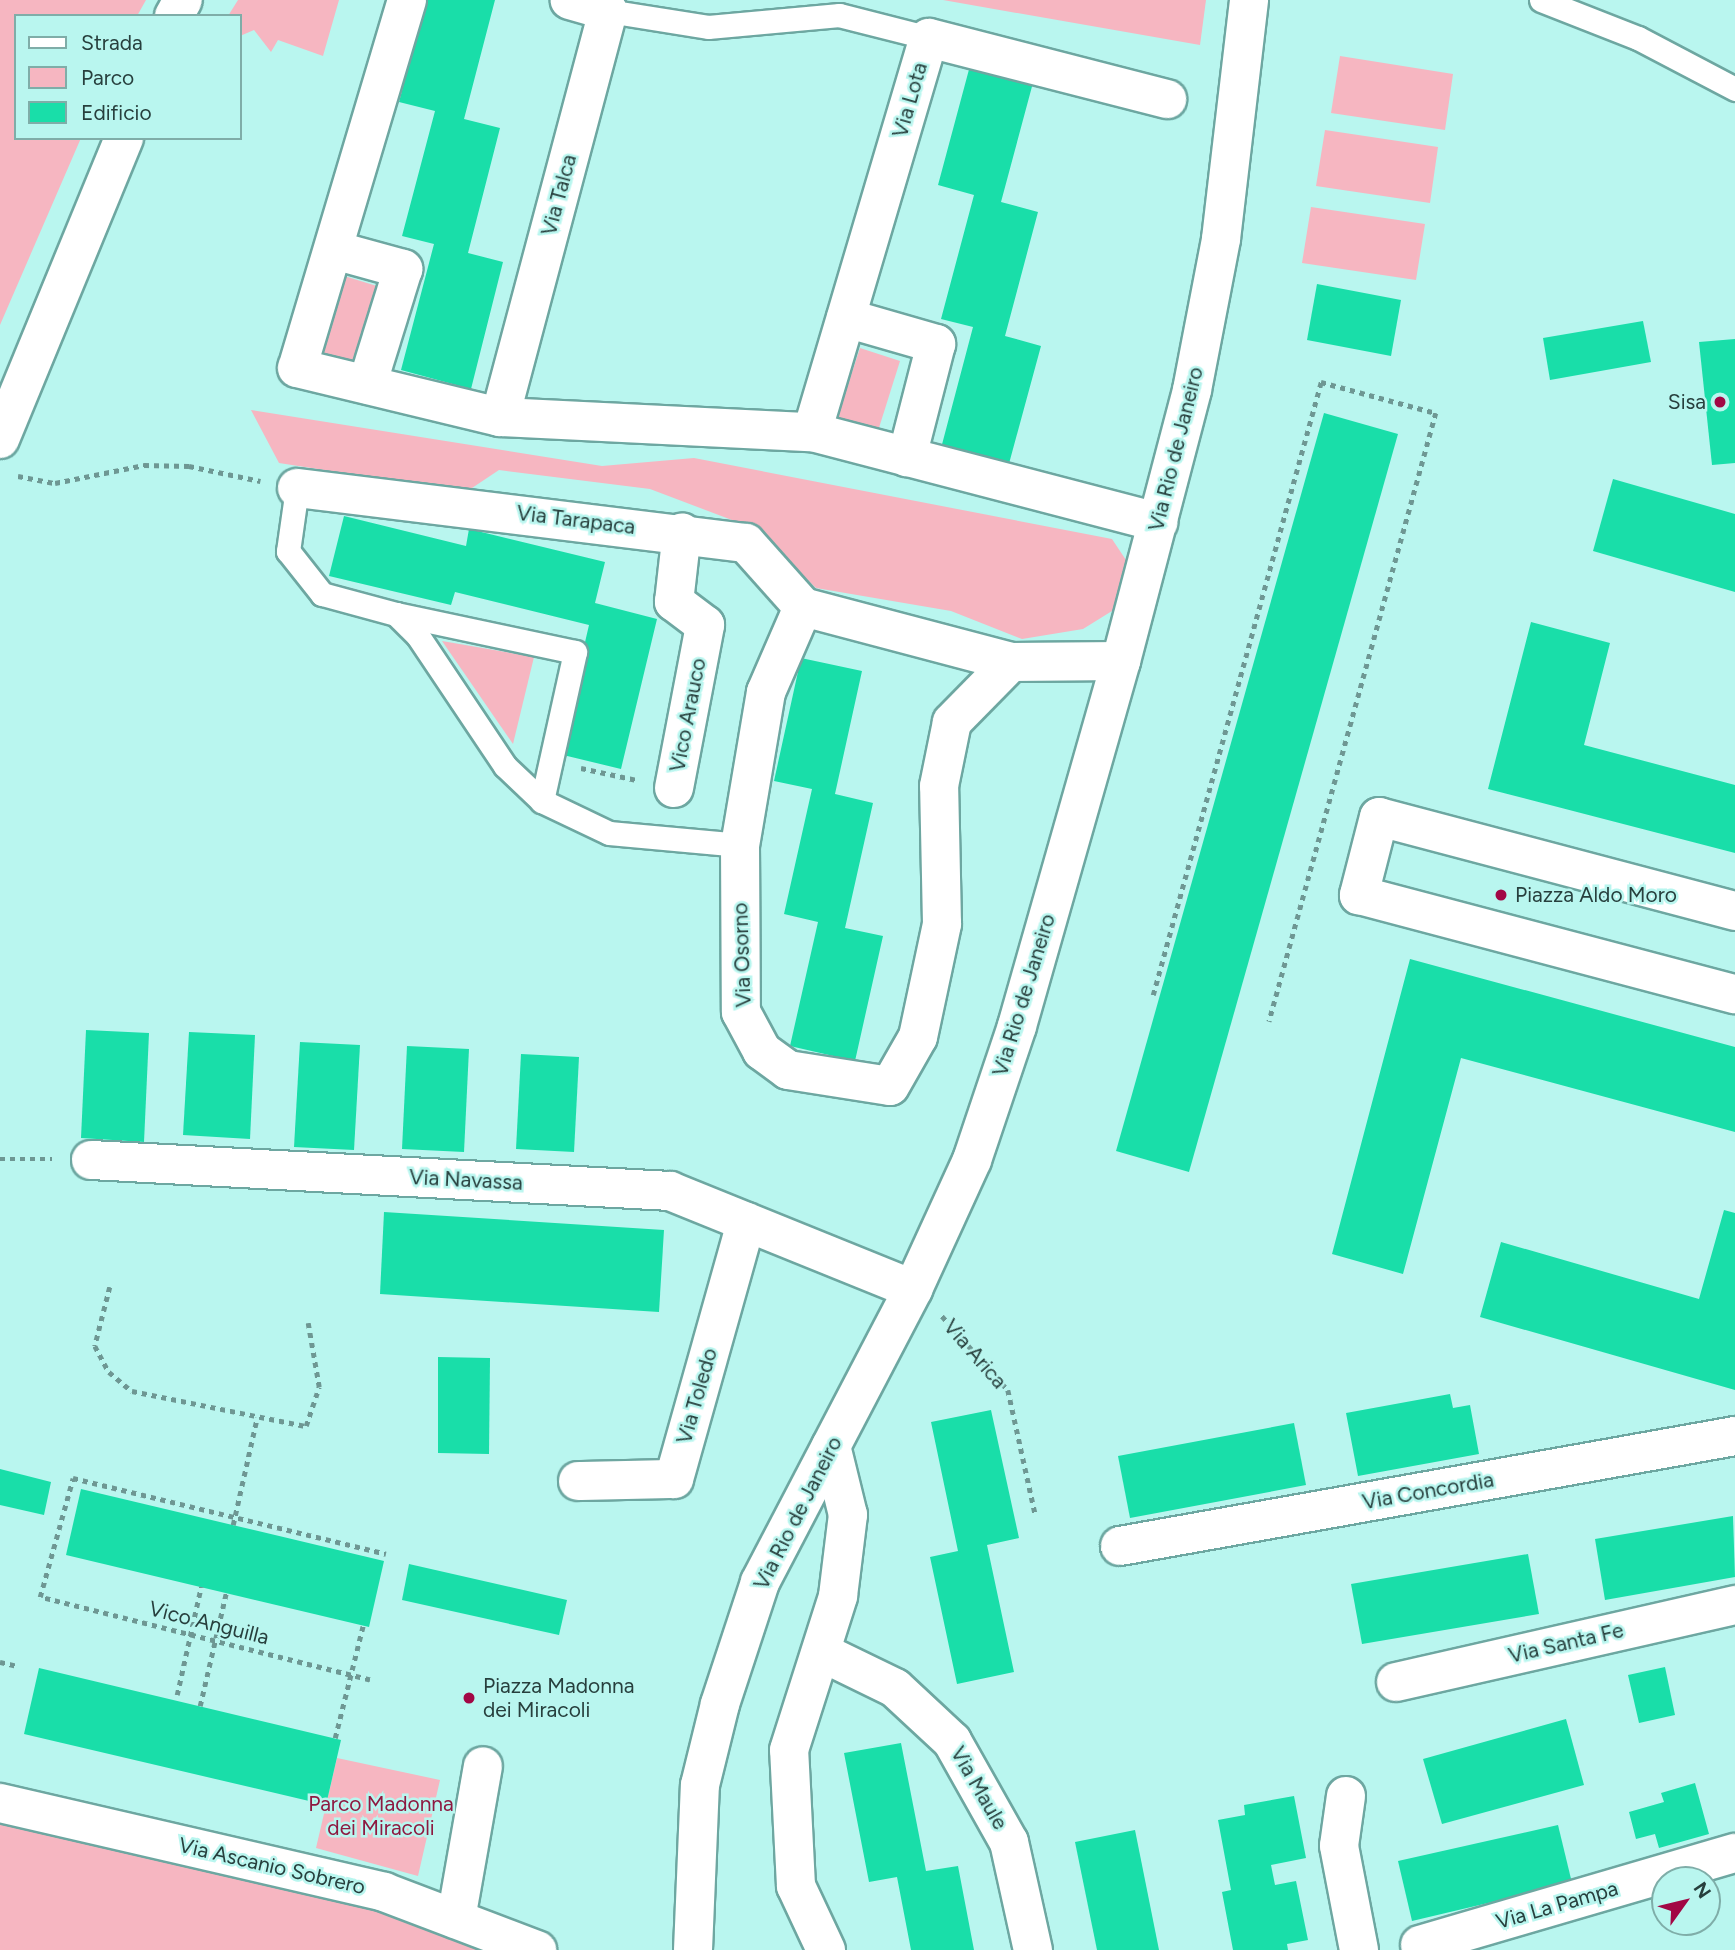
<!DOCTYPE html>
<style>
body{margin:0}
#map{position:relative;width:1735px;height:1950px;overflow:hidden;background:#b9f6ef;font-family:Figtree,sans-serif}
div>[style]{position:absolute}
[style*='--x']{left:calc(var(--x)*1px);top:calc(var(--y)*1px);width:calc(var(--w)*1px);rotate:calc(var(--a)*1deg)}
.green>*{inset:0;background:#f6b6c1}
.building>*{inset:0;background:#19dea9}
.path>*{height:4.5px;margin-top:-2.25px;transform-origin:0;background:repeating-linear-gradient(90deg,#6e9793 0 5px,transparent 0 10px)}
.roads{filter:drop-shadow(2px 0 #6da7a1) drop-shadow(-2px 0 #6da7a1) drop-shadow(0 2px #6da7a1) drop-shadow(0 -2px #6da7a1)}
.service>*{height:23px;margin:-11.5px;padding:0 11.5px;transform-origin:11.5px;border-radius:11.5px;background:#fff}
.minor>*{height:38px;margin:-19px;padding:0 19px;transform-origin:19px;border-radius:19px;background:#fff}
.tertiary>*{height:38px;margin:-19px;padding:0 19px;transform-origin:19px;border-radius:19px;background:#fff}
.dots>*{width:19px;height:19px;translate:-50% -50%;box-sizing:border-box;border:4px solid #b9f6ef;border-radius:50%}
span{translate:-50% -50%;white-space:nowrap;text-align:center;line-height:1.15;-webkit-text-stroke:5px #b9f6ef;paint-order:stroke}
.street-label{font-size:21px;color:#273f3d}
.poi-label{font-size:21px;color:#273f3d}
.right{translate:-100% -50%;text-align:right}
.left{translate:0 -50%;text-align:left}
.park-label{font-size:21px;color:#8e1940}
.legend{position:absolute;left:14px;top:14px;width:228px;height:126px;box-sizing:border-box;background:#b9f6ef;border:2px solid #7fada8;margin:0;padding:9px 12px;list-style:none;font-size:21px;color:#273f3d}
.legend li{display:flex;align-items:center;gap:14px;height:35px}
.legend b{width:35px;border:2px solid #7fada8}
.north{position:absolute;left:1651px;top:1866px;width:70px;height:70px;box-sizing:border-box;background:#b9f6ef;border:2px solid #7fada8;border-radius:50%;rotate:56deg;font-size:19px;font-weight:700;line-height:28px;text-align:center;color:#273f3d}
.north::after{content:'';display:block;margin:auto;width:24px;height:32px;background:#a20745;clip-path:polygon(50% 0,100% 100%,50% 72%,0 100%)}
</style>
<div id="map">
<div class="green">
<div style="clip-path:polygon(0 0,146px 0,137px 16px,16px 16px,16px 138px,81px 138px,0 325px)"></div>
<div style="clip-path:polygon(238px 0,339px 0,323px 56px,278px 40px,271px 52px,254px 30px,240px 36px,240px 16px,228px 16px)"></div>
<div style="clip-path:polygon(943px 0,1206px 0,1200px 45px)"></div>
<div style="clip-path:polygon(1340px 56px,1453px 74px,1445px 130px,1331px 113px)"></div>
<div style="clip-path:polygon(1325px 130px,1438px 147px,1430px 203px,1316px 186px)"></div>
<div style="clip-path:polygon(1311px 207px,1425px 224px,1416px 280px,1302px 263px)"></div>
<div style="clip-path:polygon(341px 275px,380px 287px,355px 369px,317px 357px)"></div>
<div style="clip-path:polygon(860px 348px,900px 361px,878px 431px,837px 418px)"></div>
<div style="clip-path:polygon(251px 410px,602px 466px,694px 458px,1112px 539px,1126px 560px,1125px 585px,1112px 611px,1083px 629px,1022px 639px,951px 611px,816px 588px,753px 528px,650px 489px,499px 470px,466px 492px,279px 463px)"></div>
<div style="clip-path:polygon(442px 641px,534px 657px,513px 744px)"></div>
<div style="clip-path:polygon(337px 1758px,440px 1780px,418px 1876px,316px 1848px)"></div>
<div style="clip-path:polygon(0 1819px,405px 1918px,492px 1950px,0 1950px)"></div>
</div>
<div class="building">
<div style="clip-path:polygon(426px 0,495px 0,464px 119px,500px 128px,468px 253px,503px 262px,471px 389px,401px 370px,434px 244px,402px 236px,435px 111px,399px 102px)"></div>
<div style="clip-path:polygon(971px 62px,1034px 79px,1001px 202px,1038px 212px,1005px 336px,1041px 346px,1007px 471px,940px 452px,973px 327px,941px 319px,974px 195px,938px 185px)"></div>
<div style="clip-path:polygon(1317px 284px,1401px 300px,1391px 356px,1307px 340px)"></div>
<div style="clip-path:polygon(1643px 321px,1651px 362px,1550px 380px,1543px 338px)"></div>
<div style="clip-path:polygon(1735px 339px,1735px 463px,1712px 465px,1699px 342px)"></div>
<div style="clip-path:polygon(1324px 413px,1398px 434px,1189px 1172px,1116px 1151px)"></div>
<div style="clip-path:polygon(1613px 479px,1735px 514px,1735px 592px,1593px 551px)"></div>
<div style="clip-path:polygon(344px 516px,466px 546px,469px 529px,605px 562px,595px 603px,657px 619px,621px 769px,559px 754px,589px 625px,455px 592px,451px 605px,329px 576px)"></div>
<div style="clip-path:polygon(1531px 622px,1610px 643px,1584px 745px,1735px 785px,1735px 853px,1488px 789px)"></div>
<div style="clip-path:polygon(801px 658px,862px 671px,835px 794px,873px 803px,845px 928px,883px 936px,855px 1061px,790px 1046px,818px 922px,784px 914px,812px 789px,774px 781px)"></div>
<div style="clip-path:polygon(1410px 959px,1735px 1047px,1735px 1132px,1461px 1058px,1403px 1274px,1332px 1254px)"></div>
<div style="clip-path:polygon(86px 1030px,149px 1033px,144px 1142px,81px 1138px)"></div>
<div style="clip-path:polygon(189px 1032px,255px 1035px,250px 1139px,183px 1135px)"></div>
<div style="clip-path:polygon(300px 1042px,360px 1045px,354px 1150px,294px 1147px)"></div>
<div style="clip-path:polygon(407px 1046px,469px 1049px,464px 1152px,402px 1149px)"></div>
<div style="clip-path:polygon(521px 1054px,579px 1057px,574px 1152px,516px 1149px)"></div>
<div style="clip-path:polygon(1724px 1210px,1735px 1213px,1735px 1390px,1480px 1317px,1501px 1242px,1699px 1299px)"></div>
<div style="clip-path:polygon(384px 1212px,664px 1230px,659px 1312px,380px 1294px)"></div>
<div style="clip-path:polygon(438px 1357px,490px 1358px,489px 1454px,438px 1453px)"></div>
<div style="clip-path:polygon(1450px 1394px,1453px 1408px,1470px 1405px,1479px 1454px,1358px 1476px,1346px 1413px)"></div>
<div style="clip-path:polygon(991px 1410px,1019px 1538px,987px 1545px,1014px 1672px,957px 1684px,930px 1557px,958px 1551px,931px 1422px)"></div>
<div style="clip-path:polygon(1294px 1423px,1306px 1485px,1130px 1518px,1118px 1456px)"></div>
<div style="clip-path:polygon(0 1469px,51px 1482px,44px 1515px,0 1505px)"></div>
<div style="clip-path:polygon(81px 1489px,384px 1561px,369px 1627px,66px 1555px)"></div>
<div style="clip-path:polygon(1733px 1516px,1735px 1577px,1605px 1600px,1595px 1539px)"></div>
<div style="clip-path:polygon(1528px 1554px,1539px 1614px,1362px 1644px,1351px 1584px)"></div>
<div style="clip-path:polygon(409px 1564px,567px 1600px,559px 1635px,402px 1600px)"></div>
<div style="clip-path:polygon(1665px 1667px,1675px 1715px,1639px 1723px,1628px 1675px)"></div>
<div style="clip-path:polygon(39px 1668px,341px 1740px,326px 1805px,24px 1734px)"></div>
<div style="clip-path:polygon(1566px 1719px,1584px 1785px,1442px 1824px,1423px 1759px)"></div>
<div style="clip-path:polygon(901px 1743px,926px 1871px,958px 1866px,974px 1950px,911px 1950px,897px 1877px,869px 1882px,844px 1753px)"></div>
<div style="clip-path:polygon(1695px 1783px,1709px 1834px,1659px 1848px,1655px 1834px,1636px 1839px,1629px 1812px,1664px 1802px,1661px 1793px)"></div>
<div style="clip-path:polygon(1294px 1796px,1306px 1858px,1271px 1865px,1275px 1885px,1296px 1881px,1308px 1940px,1287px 1944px,1288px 1950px,1233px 1950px,1222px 1892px,1231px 1890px,1218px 1820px,1245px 1815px,1244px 1805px)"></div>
<div style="clip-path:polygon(1558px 1825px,1572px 1883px,1412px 1921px,1398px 1861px)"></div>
<div style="clip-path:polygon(1135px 1830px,1159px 1950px,1097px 1950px,1075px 1842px)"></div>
</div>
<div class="path">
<div style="--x:18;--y:476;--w:38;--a:11"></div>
<div style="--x:55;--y:483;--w:91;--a:-11.4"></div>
<div style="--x:144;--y:465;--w:45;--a:1.3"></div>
<div style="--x:189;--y:466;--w:73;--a:11.9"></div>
<div style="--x:581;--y:768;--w:57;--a:12.1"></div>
<div style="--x:1153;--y:995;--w:636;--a:-74.67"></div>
<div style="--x:1321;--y:382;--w:119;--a:15.1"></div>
<div style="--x:1436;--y:413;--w:631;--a:105.33"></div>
<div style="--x:0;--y:1159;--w:52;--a:0"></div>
<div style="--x:110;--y:1287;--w:61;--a:104.3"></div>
<div style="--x:95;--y:1346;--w:30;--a:62"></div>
<div style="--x:109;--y:1372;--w:30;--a:40"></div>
<div style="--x:132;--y:1391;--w:177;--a:11.4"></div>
<div style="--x:306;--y:1426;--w:41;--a:-71.6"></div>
<div style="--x:319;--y:1387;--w:65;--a:-99.8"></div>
<div style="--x:942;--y:1316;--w:99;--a:48.3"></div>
<div style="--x:1008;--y:1390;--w:126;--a:77.6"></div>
<div style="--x:233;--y:1525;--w:110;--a:-77.4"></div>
<div style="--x:0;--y:1662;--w:18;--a:13"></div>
<div style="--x:370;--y:1680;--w:340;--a:-165.9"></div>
<div style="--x:40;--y:1597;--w:123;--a:-74.5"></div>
<div style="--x:73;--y:1478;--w:322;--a:13.6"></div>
<div style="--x:177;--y:1695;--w:111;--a:-77.5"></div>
<div style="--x:200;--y:1706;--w:116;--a:-77"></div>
<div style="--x:335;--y:1738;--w:115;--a:-76"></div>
</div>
<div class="roads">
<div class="service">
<div style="--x:1541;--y:0;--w:104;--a:21.4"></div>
<div style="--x:1638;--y:38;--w:110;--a:27.7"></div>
<div style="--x:608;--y:11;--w:101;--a:9.1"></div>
<div style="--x:708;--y:27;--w:132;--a:-5.2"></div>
<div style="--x:839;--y:15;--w:93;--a:14.3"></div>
<div style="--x:297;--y:488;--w:64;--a:98.1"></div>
<div style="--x:288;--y:551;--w:55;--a:51.7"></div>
<div style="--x:322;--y:594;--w:77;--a:15.1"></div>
<div style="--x:396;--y:614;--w:31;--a:45"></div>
<div style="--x:418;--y:636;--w:156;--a:56.2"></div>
<div style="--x:505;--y:766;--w:51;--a:43.4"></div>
<div style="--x:542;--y:801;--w:74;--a:25.5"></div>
<div style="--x:609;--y:833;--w:132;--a:5.2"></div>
<div style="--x:396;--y:614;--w:183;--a:12"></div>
<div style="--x:575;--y:652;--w:153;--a:102.5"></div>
</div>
<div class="minor">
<div style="--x:407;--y:0;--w:384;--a:106.6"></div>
<div style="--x:297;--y:368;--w:209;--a:13.6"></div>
<div style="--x:500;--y:417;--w:312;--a:2.8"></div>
<div style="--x:812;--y:432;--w:358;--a:14.6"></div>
<div style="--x:334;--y:250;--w:72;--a:15.4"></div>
<div style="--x:403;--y:269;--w:121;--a:107.2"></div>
<div style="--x:846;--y:318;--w:94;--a:16.1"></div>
<div style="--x:936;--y:344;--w:117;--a:104.4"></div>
<div style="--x:500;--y:417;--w:420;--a:-75.1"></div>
<div style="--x:608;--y:11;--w:40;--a:-164"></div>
<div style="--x:812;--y:432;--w:411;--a:-73.5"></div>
<div style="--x:929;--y:38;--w:246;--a:14.4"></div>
<div style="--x:297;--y:488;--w:452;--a:7"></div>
<div style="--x:746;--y:543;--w:86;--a:48.3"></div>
<div style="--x:803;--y:607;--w:215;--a:14.8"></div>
<div style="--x:1011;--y:662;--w:110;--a:-0.5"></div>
<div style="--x:803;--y:607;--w:93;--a:113.5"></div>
<div style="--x:766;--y:692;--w:155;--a:99.6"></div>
<div style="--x:740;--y:845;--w:167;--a:89.7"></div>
<div style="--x:741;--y:1012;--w:44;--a:61.7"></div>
<div style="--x:762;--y:1051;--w:32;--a:36"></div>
<div style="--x:788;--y:1070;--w:103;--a:8.9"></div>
<div style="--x:890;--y:1086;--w:56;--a:-60.3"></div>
<div style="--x:918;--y:1037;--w:116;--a:-78"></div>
<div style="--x:942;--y:924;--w:138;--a:-91.2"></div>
<div style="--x:939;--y:786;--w:65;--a:-78.5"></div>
<div style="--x:952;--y:722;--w:84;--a:-45.5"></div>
<div style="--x:674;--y:788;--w:166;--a:-79.2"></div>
<div style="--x:705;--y:625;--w:39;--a:-143"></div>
<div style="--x:674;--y:602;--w:70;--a:-83.5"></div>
<div style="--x:1735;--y:911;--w:368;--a:-165.2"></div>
<div style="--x:1379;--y:817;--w:81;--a:104.4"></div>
<div style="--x:1359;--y:895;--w:389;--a:14.8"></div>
<div style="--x:91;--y:1160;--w:580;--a:3.06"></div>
<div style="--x:670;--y:1191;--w:262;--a:22"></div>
<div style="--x:578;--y:1481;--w:96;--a:-1.2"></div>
<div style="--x:674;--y:1479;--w:267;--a:-74.3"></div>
<div style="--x:1120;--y:1546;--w:625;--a:-10.14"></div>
<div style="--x:821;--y:1652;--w:82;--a:25.9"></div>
<div style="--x:895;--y:1688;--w:78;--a:42.9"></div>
<div style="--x:952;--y:1741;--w:116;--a:60.6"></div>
<div style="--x:1009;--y:1842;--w:111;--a:77.5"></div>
<div style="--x:1396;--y:1682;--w:348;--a:-12.8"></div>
<div style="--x:1346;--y:1796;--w:50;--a:98"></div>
<div style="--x:1339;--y:1846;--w:106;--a:79.1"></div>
<div style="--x:0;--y:1803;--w:394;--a:13"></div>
<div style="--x:384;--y:1892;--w:164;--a:20.8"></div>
<div style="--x:456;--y:1919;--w:155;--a:-80"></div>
<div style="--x:1420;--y:1945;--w:328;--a:-16.3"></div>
<div style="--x:693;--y:1950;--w:165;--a:-87.6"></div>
<div style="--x:700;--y:1785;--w:83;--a:-76.1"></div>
<div style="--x:720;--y:1704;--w:128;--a:-71.8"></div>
<div style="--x:760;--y:1582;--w:331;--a:-62.4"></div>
<div style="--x:913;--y:1289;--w:142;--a:-65.4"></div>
<div style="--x:972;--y:1160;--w:141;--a:-71.4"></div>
<div style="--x:1017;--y:1026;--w:380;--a:-74.1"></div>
<div style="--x:1121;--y:661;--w:280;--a:-75.3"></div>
<div style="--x:1192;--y:390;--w:154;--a:-79.1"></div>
<div style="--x:1221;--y:239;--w:241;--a:-83.3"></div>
<div style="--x:826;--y:1950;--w:71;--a:-115.1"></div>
<div style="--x:796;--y:1886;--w:136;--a:-92.9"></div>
<div style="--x:789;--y:1750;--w:162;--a:-72.3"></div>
<div style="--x:838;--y:1596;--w:82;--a:-83"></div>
<div style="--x:848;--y:1515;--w:71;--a:-103.8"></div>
</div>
<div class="tertiary">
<div style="--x:174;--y:16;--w:18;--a:-61"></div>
<div style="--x:0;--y:439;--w:326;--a:-67.6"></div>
</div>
</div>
<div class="dots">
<div style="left:1720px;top:402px;background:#a20745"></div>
<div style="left:1501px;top:895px;background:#a20745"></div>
<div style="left:469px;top:1698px;background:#a20745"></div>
</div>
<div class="street-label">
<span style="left:910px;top:100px;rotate:-74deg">Via Lota</span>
<span style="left:559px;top:195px;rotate:-75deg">Via Talca</span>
<span style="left:1176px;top:449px;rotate:-76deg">Via Rio de Janeiro</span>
<span style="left:576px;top:520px;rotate:7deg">Via Tarapaca</span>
<span style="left:688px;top:715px;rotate:-79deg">Vico Arauco</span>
<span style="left:742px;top:955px;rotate:-92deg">Via Osorno</span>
<span style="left:1024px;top:995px;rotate:-73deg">Via Rio de Janeiro</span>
<span style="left:466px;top:1180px;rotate:3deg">Via Navassa</span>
<span style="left:975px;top:1354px;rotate:49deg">Via Arica</span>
<span style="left:697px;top:1396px;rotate:-74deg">Via Toledo</span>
<span style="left:1428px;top:1491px;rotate:-10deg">Via Concordia</span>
<span style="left:798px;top:1513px;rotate:-63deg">Via Rio de Janeiro</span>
<span style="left:209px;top:1623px;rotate:14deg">Vico Anguilla</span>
<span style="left:1566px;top:1643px;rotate:-13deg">Via Santa Fe</span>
<span style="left:979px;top:1788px;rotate:60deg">Via Maule</span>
<span style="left:272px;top:1866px;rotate:13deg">Via Ascanio Sobrero</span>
<span style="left:1557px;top:1905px;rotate:-16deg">Via La Pampa</span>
</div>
<div class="poi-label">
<span class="right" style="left:1706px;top:402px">Sisa</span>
<span class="left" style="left:1515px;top:895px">Piazza Aldo Moro</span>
<span class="left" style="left:483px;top:1698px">Piazza Madonna<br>dei Miracoli</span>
</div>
<div class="park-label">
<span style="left:381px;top:1816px">Parco Madonna<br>dei Miracoli</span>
</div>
<ul class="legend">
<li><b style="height:9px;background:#fff"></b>Strada</li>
<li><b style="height:19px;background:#f6b6c1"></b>Parco</li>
<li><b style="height:19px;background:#19dea9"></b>Edificio</li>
</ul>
<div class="north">N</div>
</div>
